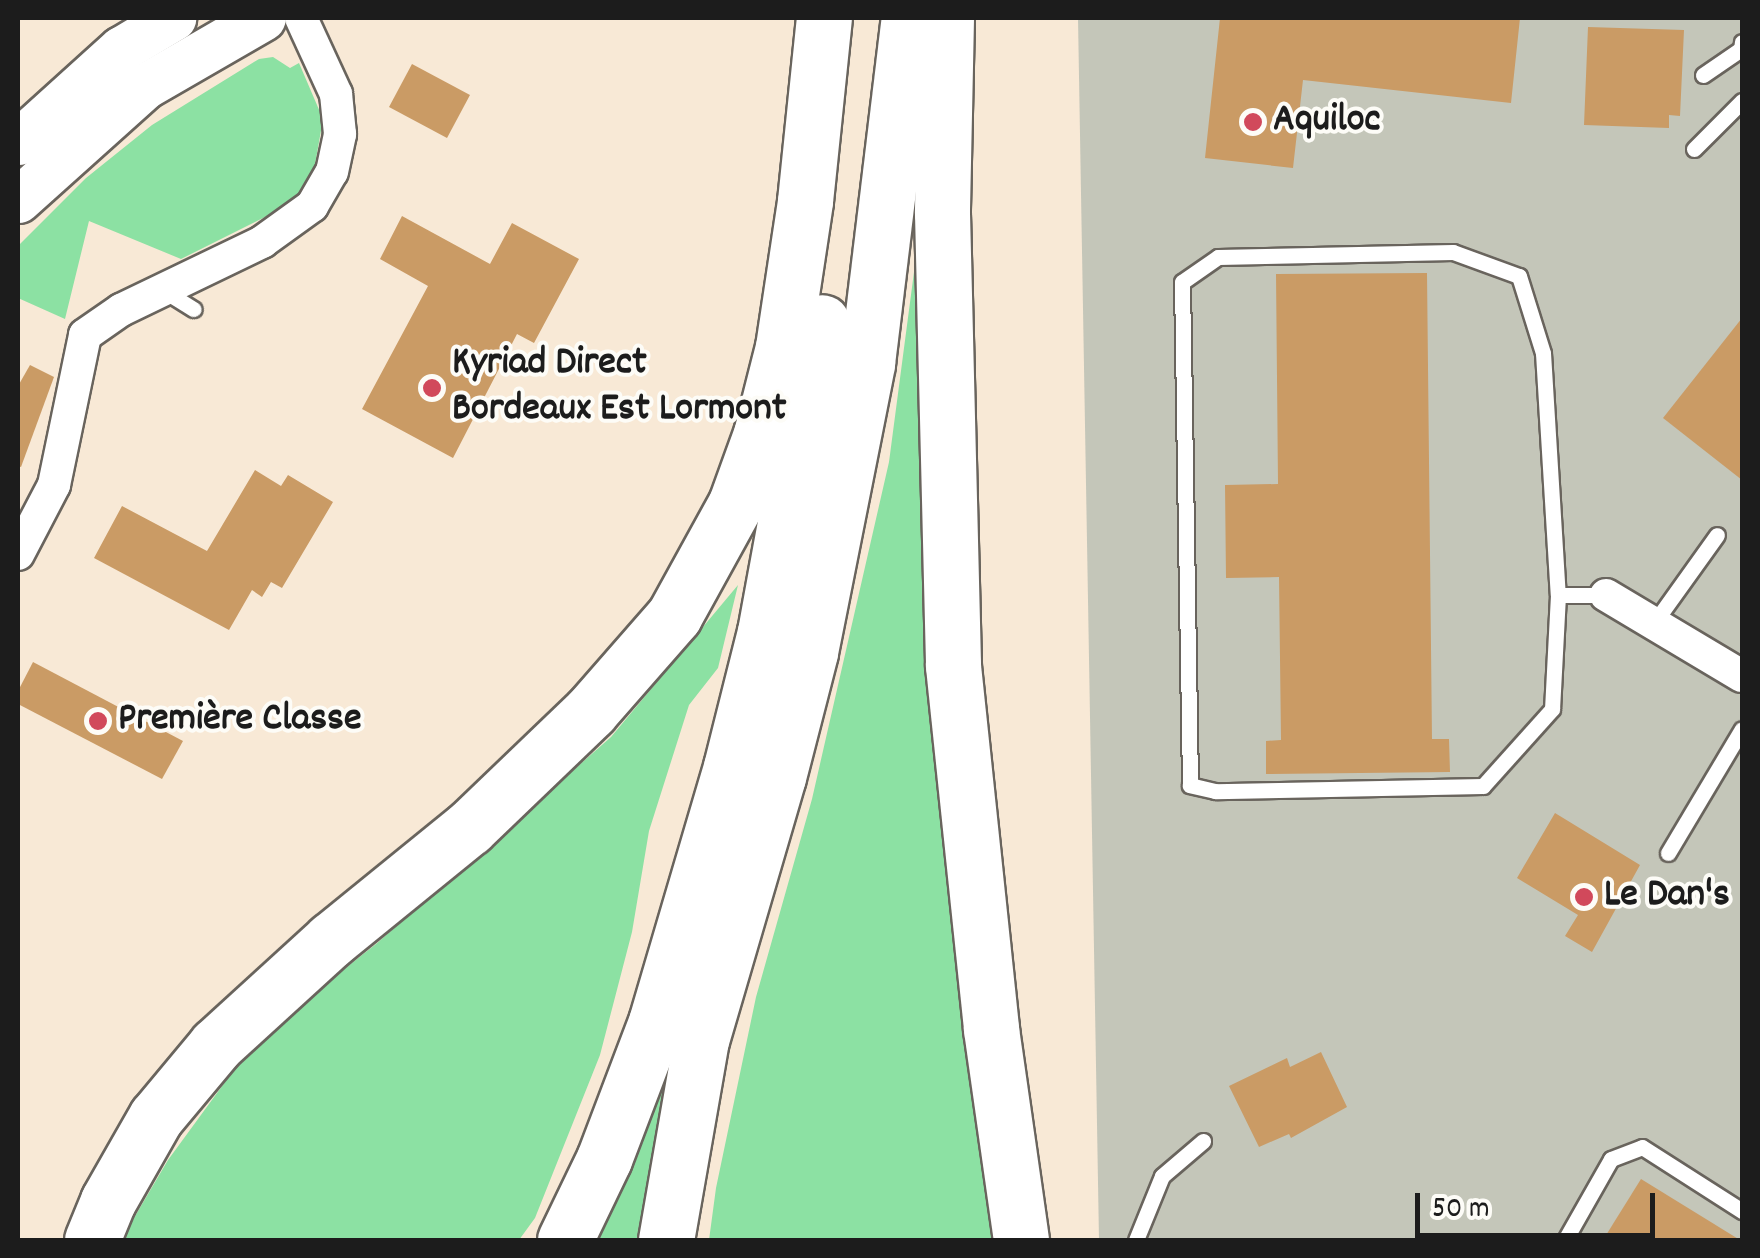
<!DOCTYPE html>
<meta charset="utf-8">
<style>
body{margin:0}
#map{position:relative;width:1760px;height:1258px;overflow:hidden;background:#f8e9d6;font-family:Dekko,sans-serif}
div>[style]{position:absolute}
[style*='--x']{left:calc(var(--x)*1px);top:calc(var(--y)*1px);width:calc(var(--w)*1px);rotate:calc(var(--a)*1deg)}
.industrial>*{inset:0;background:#c4c6b9}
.green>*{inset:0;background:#8ce1a3}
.building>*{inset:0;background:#ca9b65}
.roads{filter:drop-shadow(2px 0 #69645d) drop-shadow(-2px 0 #69645d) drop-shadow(0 2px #69645d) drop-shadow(0 -2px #69645d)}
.service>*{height:15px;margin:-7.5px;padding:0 7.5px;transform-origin:7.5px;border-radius:7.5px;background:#fff}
.minor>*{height:32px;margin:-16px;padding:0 16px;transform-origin:16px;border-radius:16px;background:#fff}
.secondary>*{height:45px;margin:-22.5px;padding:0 22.5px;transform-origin:22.5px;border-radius:22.5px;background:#fff}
.motorway>*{height:55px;margin:-27.5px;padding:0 27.5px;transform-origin:27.5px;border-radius:27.5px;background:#fff}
.dots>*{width:28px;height:28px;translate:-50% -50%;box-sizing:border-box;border:5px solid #fdfcf7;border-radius:50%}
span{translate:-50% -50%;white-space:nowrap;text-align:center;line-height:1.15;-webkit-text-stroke:8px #fdfcf7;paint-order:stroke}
.poi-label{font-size:40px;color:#1c1c1c;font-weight:700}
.left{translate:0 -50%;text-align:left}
.frame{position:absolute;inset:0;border:20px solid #1c1c1c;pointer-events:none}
.scale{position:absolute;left:1415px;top:1193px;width:240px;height:45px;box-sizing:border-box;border:5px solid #1c1c1c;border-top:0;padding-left:12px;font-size:30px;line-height:35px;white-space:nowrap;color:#1c1c1c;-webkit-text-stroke:8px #fdfcf7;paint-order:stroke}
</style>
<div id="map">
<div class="industrial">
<div style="clip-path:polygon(1078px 18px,1742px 18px,1742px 1240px,1099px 1240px)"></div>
</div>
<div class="green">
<div style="clip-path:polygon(273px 57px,290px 68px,299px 63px,323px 119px,312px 182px,293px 203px,181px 259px,89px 221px,65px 319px,18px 298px,18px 246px,86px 178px,152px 125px,259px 59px)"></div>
<div style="clip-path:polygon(919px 234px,995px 1240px,709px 1240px,716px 1188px,756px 997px,812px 799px,889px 462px)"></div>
<div style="clip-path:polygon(738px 585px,718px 668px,689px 705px,649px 831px,632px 932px,600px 1055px,535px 1218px,519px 1240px,121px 1240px,168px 1160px,258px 1037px,376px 944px,611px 737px)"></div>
<div style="clip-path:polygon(670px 1069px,645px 1240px,595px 1240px,608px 1220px)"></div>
</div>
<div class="building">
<div style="clip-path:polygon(1220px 18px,1520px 18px,1511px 103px,1303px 80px,1293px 168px,1205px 158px)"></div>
<div style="clip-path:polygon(1588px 27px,1684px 30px,1680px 116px,1669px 115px,1669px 128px,1584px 125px)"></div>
<div style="clip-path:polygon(412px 64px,470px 95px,447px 138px,389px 107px)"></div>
<div style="clip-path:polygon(402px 216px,490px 264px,512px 223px,579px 259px,534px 343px,517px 334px,453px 458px,362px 409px,428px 286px,380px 259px)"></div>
<div style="clip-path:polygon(1427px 273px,1432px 739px,1449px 739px,1450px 772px,1266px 774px,1266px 741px,1281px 740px,1279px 577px,1226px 578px,1225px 485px,1278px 484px,1276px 274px)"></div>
<div style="clip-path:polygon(1742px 318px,1742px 480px,1663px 418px)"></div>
<div style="clip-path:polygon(30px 365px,54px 377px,21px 467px,18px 466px,18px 386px)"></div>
<div style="clip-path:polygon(255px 470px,281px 486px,288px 475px,333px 502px,282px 588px,271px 582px,262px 597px,252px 590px,229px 630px,94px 558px,122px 506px,207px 551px)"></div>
<div style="clip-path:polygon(33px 662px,183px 741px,162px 779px,18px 704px,18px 691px)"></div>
<div style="clip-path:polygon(1555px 813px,1640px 865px,1592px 952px,1565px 936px,1578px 915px,1517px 878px)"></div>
<div style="clip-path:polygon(1321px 1052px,1347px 1107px,1291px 1138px,1289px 1134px,1259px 1147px,1229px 1086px,1287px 1058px,1290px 1067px)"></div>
<div style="clip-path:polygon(1641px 1179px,1740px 1240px,1603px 1240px)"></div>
</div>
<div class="roads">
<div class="service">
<div style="--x:1703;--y:75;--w:46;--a:-34.4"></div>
<div style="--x:1741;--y:49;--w:7;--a:-82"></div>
<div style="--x:1694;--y:149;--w:68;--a:-45"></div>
<div style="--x:1453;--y:252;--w:70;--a:20"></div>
<div style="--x:1519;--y:276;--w:81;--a:72.7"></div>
<div style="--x:1543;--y:353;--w:242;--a:86.5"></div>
<div style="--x:1558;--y:595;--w:114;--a:93"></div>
<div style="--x:1552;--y:709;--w:103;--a:131.9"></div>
<div style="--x:1483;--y:786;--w:268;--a:178.9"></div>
<div style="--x:1215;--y:791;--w:26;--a:-167"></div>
<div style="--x:1190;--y:785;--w:503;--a:-90.91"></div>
<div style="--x:1182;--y:282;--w:44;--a:-34.8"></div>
<div style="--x:1218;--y:257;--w:235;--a:-1.2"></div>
<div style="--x:163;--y:290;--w:36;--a:32"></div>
<div style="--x:1558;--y:595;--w:48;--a:0"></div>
<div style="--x:1654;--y:623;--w:108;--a:-54.4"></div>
<div style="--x:1668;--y:853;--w:144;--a:-59.2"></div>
<div style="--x:1136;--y:1240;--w:69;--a:-67.9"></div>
<div style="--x:1162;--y:1176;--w:54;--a:-40.5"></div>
<div style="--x:1565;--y:1240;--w:93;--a:-60.4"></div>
<div style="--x:1611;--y:1159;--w:33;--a:-21"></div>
<div style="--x:1642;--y:1147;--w:119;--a:32.6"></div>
</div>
<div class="minor">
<div style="--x:18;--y:554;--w:78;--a:-62.4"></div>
<div style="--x:54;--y:485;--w:153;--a:-78.3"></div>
<div style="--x:85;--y:335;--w:44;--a:-34.8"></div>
<div style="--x:121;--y:310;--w:157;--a:-25.7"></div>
<div style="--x:262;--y:242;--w:62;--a:-35.8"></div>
<div style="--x:312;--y:206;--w:39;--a:-60"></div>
<div style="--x:332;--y:172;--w:39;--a:-78"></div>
<div style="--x:340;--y:134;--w:40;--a:-95.7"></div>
<div style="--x:336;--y:94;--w:84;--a:-114.7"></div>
<div style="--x:1606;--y:595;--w:158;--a:30.8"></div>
</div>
<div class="secondary">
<div style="--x:18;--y:142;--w:139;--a:-42.1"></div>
<div style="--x:121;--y:49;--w:61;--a:-30.8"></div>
<div style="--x:18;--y:200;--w:171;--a:-41.9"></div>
<div style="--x:145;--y:86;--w:136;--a:-30"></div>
</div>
<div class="motorway">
<div style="--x:946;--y:18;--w:195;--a:91.2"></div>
<div style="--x:942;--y:213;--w:453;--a:88.6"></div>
<div style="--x:953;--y:666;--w:365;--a:84"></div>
<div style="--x:991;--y:1029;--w:213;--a:81.9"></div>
<div style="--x:92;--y:1240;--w:42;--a:-67.7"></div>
<div style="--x:108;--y:1201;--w:97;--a:-60.3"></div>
<div style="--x:156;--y:1117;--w:94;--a:-50.2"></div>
<div style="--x:216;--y:1045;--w:156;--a:-42.4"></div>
<div style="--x:331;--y:940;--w:178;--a:-39.1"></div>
<div style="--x:469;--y:828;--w:168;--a:-43.8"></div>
<div style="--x:590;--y:712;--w:128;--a:-48.8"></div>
<div style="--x:674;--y:616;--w:129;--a:-61.2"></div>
<div style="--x:736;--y:503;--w:73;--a:-70.1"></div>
<div style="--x:761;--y:434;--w:90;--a:-75.8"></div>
<div style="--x:783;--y:347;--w:148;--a:-81.4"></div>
<div style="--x:805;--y:201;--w:184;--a:-84.1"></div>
<div style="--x:565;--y:1240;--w:90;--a:-64.3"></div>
<div style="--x:604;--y:1159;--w:147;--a:-69.2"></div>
<div style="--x:656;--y:1022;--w:266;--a:-73.6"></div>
<div style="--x:731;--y:767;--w:139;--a:-75.9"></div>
<div style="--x:765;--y:632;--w:315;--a:-79.6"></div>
<div style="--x:666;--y:1240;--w:203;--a:-80.1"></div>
<div style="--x:701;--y:1040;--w:274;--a:-73.7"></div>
<div style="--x:778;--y:777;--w:129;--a:-75.6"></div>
<div style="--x:810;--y:652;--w:295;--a:-78.8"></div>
<div style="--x:867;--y:363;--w:348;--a:-83.1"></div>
</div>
</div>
<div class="dots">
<div style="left:1253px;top:122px;background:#d1495b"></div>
<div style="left:432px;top:388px;background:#d1495b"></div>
<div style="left:98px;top:721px;background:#d1495b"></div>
<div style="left:1584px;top:897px;background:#d1495b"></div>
</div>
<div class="poi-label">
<span class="left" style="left:1273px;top:122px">Aquiloc</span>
<span class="left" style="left:452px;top:388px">Kyriad Direct<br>Bordeaux Est Lormont</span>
<span class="left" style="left:118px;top:721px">Première Classe</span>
<span class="left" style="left:1604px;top:897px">Le Dan's</span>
</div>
<div class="frame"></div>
<div class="scale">50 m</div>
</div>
